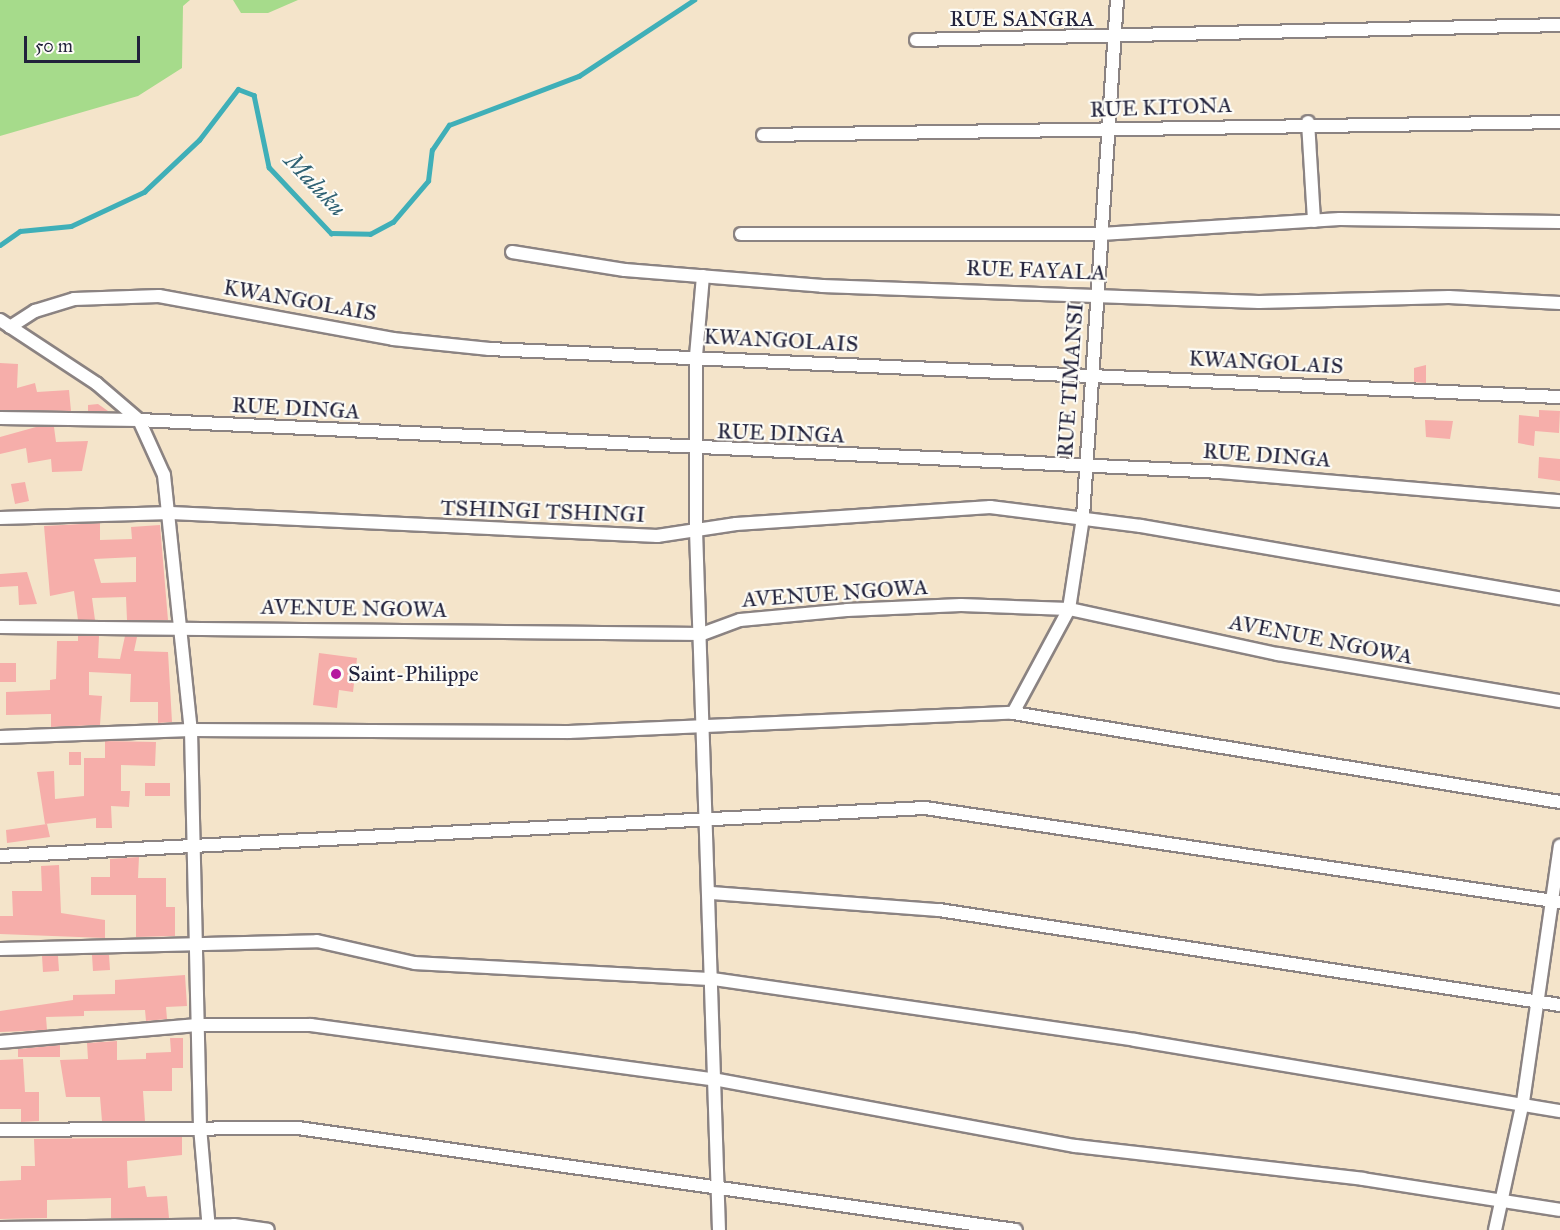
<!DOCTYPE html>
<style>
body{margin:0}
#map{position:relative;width:1560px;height:1230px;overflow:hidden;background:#f4e4ca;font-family:"IM FELL Great Primer",serif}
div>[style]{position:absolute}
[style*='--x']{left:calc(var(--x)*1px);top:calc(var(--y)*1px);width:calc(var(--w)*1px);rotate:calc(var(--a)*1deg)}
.green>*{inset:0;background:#a6db8b}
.stream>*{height:4.5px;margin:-2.25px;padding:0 2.25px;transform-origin:2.25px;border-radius:2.25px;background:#3fafb8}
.building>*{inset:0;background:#f6aeaa}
.roads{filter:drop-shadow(2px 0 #8b8382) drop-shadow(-2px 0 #8b8382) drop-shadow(0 2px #8b8382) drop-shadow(0 -2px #8b8382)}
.street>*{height:12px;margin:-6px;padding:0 6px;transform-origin:6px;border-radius:6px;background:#fff}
.dots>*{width:16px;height:16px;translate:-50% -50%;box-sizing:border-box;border:3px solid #fdfcf7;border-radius:50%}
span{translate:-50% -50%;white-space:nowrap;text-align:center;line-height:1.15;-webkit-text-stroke:4.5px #fdfcf7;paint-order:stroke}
.street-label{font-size:22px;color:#22223b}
.poi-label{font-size:22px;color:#22223b}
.left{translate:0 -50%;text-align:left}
.water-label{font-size:24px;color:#2f6173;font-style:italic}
.scale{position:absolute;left:24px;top:36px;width:116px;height:27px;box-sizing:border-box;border:3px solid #22223b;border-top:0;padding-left:8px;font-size:18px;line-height:21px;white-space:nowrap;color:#22223b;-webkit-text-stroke:4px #fdfcf7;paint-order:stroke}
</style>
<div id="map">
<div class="green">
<div style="clip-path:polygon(0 0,190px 0,183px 6px,182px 68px,138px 96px,0 136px)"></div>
<div style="clip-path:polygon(233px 0,298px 0,268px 13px,241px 13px)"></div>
</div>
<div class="stream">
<div style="--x:0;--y:245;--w:24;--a:-35"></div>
<div style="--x:20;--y:231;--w:51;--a:-5.6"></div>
<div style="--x:71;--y:226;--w:81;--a:-25"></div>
<div style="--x:144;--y:192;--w:76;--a:-43.4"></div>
<div style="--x:199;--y:140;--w:64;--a:-52.6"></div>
<div style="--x:238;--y:89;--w:17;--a:21"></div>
<div style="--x:254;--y:95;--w:74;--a:78.2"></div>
<div style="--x:269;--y:167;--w:91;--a:46.8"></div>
<div style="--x:331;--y:233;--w:39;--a:1"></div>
<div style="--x:370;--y:234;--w:26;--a:-28"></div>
<div style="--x:393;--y:222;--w:54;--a:-49.5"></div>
<div style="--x:428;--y:181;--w:31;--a:-83"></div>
<div style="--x:432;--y:150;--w:30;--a:-56"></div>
<div style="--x:449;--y:125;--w:139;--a:-20.7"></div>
<div style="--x:579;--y:76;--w:138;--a:-33.5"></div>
</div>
<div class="building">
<div style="clip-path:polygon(0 363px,18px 364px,17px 388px,35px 383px,37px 392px,69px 390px,71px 411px,0 410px)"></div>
<div style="clip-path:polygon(1426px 365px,1426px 383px,1414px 382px,1414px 368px)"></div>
<div style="clip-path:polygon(98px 404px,108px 411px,88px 411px,88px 405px)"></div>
<div style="clip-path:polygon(1539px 410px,1560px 411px,1559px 433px,1535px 431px,1534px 446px,1518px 443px,1519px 415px,1539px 417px)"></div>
<div style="clip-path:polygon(1425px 420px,1453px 421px,1450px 439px,1426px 437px)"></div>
<div style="clip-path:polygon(36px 427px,54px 427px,56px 442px,88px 441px,82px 471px,52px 472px,51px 459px,28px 463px,26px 448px,0 454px,0 437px)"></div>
<div style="clip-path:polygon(1539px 457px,1560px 459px,1560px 481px,1538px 478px)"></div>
<div style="clip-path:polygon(25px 482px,29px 501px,15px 504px,11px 484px)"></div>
<div style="clip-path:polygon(evenodd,100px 523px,100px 540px,132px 539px,131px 527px,160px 525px,168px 620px,127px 620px,126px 597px,92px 598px,95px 620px,78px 620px,74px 591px,50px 596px,44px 526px,100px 523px,136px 557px,136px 582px,101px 583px,94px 559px,136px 557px)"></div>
<div style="clip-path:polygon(27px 572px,37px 604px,19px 605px,18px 586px,0 587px,0 574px)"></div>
<div style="clip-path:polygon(78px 636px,99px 636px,98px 658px,120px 659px,125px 636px,137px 637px,134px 651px,168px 652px,172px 722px,158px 723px,158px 702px,130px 702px,131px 674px,89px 672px,89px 695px,102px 696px,100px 725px,51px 727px,51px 714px,6px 715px,6px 692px,50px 690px,50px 680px,56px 679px,57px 641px,78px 641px)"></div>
<div style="clip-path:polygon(319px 653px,357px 658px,353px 692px,339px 690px,337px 708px,313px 705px)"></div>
<div style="clip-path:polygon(0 663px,16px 663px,16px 682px,0 682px)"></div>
<div style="clip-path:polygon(105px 741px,156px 742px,155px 766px,121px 765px,121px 791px,130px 791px,129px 807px,111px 806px,112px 828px,96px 828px,96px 818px,45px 824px,37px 772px,54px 771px,55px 799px,84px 796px,84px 758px,105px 758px)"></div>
<div style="clip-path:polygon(69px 752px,81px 752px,81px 765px,69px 765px)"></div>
<div style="clip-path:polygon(145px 783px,170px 783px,170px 796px,145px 796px)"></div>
<div style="clip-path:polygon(47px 824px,50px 837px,7px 843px,6px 830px)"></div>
<div style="clip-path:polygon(139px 857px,138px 878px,166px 878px,166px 907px,175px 907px,175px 936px,136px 937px,136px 895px,91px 895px,91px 877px,110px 877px,110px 859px)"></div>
<div style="clip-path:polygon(59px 865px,61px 913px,105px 920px,105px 938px,0 934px,0 916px,13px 916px,12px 891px,42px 891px,41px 866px)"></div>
<div style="clip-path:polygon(92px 955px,109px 955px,110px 970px,93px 971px)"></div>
<div style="clip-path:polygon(42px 956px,58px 956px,59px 971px,43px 972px)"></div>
<div style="clip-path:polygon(185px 975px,187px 1006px,166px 1007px,167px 1019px,146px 1021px,145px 1010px,84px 1011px,84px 1016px,46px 1017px,47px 1030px,0 1032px,0 1011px,73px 1000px,73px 995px,115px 994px,115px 980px)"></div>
<div style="clip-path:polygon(170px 1038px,183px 1038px,183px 1068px,172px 1068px,172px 1091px,143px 1091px,145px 1121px,102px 1121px,100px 1097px,66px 1097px,60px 1060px,88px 1059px,87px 1043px,117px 1041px,117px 1060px,146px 1059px,146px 1053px,171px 1052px)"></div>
<div style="clip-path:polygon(60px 1045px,60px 1057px,18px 1057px,18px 1049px)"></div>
<div style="clip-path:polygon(23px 1059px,25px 1092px,39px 1092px,39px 1121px,21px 1122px,21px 1109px,0 1109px,0 1060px)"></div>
<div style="clip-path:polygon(182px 1137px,182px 1155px,127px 1161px,128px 1188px,145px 1186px,147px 1197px,167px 1196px,169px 1218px,111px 1218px,111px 1198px,47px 1200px,47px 1218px,0 1219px,0 1181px,21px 1180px,21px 1166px,35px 1166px,34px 1139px)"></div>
</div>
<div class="roads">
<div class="street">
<div style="--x:916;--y:40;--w:644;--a:-1.33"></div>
<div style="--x:1308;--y:122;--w:99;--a:86.5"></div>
<div style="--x:763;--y:135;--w:797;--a:-0.93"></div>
<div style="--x:741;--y:234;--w:360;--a:0"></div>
<div style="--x:1101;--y:234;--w:239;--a:-3.6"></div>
<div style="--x:1340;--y:219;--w:220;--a:0.8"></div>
<div style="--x:512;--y:252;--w:114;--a:9.1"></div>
<div style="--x:625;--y:270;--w:198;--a:4.6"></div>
<div style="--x:822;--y:286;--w:437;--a:2.1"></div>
<div style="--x:1259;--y:302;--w:190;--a:-1.5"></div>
<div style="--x:1449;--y:297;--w:111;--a:3.1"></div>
<div style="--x:703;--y:276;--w:80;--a:95"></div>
<div style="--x:696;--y:356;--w:174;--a:90"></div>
<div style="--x:696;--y:530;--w:700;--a:88.12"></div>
<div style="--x:0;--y:320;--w:116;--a:33.4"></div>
<div style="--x:97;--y:384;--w:55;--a:40.6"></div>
<div style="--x:139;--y:420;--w:60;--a:65.6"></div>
<div style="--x:164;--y:475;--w:256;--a:84"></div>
<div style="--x:191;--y:730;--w:397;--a:88.7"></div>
<div style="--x:200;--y:1127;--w:103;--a:85"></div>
<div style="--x:10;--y:327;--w:30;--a:-33"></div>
<div style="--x:35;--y:311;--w:41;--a:-17.1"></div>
<div style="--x:74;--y:299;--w:85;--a:-2"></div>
<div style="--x:159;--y:296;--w:238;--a:10.4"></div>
<div style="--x:393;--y:339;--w:97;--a:5.9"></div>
<div style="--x:489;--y:349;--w:1072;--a:2.57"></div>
<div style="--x:0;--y:418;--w:139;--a:0.8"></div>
<div style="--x:139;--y:420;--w:1082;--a:2.75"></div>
<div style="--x:1220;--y:472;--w:341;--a:4.9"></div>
<div style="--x:0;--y:518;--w:171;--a:-1.7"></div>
<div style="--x:171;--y:513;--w:487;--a:2.7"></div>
<div style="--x:657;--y:536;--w:80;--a:-8.6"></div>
<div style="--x:736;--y:524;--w:255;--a:-3.8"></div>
<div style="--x:990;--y:507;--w:152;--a:7.2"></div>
<div style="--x:1141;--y:526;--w:425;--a:9.8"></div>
<div style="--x:0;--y:627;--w:702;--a:0.57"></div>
<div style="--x:702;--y:634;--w:40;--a:-20.2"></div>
<div style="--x:740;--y:620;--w:107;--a:-5.3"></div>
<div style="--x:847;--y:610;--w:114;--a:-2.5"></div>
<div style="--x:961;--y:605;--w:108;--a:2.1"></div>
<div style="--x:1069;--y:609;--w:214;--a:12.2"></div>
<div style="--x:1278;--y:654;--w:286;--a:9.5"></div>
<div style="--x:1013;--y:713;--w:118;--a:-61.7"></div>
<div style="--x:1069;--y:609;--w:93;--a:-81.3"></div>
<div style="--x:1083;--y:517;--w:518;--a:-86.24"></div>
<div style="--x:0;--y:737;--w:191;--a:-2.1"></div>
<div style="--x:191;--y:730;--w:378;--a:0.3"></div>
<div style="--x:569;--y:732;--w:444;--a:-2.5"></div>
<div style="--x:1013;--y:713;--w:554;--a:9.24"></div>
<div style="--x:0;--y:856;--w:926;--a:-2.97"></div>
<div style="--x:925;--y:808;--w:642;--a:8.42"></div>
<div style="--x:711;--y:893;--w:229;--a:4.3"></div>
<div style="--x:939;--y:910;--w:628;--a:8.7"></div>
<div style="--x:0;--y:949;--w:317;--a:-1.4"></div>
<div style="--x:317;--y:941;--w:100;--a:12.7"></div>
<div style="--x:415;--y:963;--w:298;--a:3.1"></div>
<div style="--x:713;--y:979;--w:426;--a:8.2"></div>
<div style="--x:1135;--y:1040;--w:431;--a:9.5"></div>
<div style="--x:0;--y:1042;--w:198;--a:-4.9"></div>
<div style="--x:197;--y:1025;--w:114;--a:0"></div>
<div style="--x:311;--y:1025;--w:406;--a:7.7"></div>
<div style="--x:713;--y:1079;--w:368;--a:10.5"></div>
<div style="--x:1075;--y:1146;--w:290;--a:6.5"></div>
<div style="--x:1363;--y:1179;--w:199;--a:8.9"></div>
<div style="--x:0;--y:1130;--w:298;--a:-0.4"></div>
<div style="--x:298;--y:1128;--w:725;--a:8.09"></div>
<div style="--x:0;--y:1228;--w:234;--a:-0.7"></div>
<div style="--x:234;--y:1225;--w:34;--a:8"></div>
<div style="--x:1495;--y:1230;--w:131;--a:-77.7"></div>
<div style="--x:1523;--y:1102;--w:259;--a:-81.8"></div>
</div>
</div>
<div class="dots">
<div style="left:336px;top:674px;background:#b5179e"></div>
</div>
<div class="street-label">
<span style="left:1022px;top:19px">RUE SANGRA</span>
<span style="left:1161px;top:107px;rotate:-2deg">RUE KITONA</span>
<span style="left:1036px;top:270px;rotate:2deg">RUE FAYALA</span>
<span style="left:300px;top:300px;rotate:10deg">KWANGOLAIS</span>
<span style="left:781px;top:340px;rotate:3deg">KWANGOLAIS</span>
<span style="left:1266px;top:362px;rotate:3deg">KWANGOLAIS</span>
<span style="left:1070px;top:380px;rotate:-86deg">RUE TIMANSI</span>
<span style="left:296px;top:408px;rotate:3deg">RUE DINGA</span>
<span style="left:781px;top:433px;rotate:2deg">RUE DINGA</span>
<span style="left:1267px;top:455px;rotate:4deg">RUE DINGA</span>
<span style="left:543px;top:511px;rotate:2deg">TSHINGI TSHINGI</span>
<span style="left:835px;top:593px;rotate:-4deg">AVENUE NGOWA</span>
<span style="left:354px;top:608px;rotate:1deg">AVENUE NGOWA</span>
<span style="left:1321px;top:639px;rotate:11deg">AVENUE NGOWA</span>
</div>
<div class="poi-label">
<span class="left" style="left:348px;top:674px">Saint-Philippe</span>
</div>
<div class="water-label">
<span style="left:315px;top:185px;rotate:47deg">Maluku</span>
</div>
<div class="scale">50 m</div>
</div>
